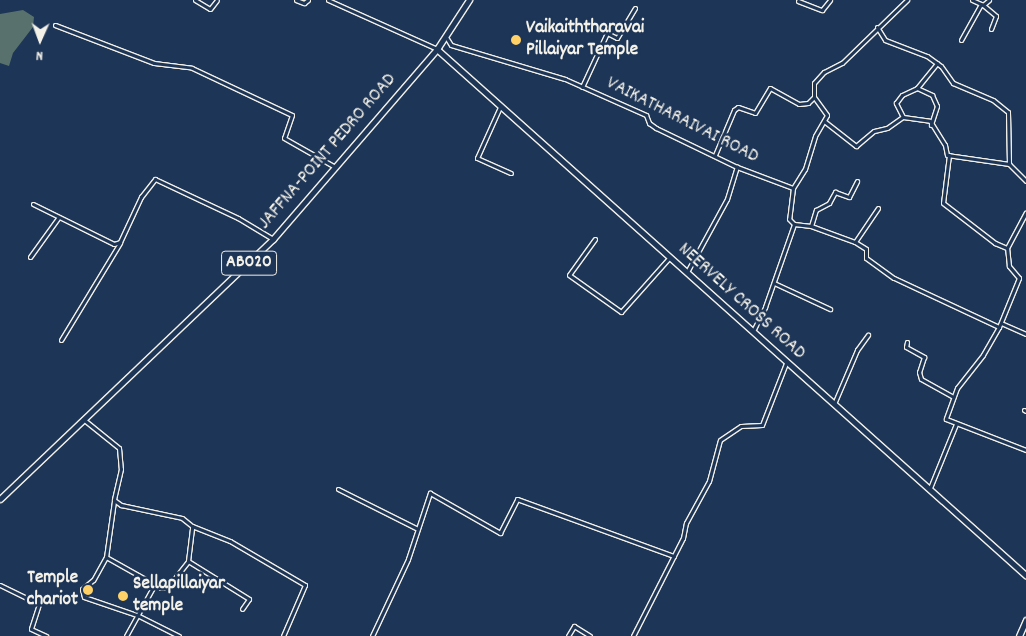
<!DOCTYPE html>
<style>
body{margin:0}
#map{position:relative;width:1026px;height:636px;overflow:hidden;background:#1d3557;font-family:Dekko,sans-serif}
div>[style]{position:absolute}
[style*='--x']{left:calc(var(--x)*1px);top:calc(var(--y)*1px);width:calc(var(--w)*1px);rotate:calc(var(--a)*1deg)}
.green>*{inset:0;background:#59716d}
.roads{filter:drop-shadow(1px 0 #f4f1e8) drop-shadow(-1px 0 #f4f1e8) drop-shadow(0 1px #f4f1e8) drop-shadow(0 -1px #f4f1e8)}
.minor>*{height:3px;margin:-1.5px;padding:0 1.5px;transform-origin:1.5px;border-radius:1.5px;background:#1d3557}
.tertiary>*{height:4.5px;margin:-2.25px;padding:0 2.25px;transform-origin:2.25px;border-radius:2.25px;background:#1d3557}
.primary>*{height:5px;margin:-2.5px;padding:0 2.5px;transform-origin:2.5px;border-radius:2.5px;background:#1d3557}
.dots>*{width:14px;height:14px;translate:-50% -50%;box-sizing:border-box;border:2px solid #1d3557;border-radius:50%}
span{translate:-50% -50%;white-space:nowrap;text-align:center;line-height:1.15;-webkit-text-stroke:5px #1d3557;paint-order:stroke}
.shield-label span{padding:1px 4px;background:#1d3557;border:1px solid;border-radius:4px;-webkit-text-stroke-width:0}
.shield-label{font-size:18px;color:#f4f1e8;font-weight:700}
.poi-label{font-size:19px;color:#f4f1e8;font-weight:700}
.left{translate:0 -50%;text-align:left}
.right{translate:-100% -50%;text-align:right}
.street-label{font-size:19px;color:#f4f1e8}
.north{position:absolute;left:15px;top:15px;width:50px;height:50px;-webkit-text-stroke:4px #1d3557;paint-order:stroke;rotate:182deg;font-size:14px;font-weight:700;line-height:20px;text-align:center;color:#f4f1e8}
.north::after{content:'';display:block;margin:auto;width:18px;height:22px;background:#f4f1e8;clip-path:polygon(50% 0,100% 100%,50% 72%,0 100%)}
</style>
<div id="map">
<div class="green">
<div style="clip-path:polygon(23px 10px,34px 17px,33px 27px,13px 53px,9px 66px,0 63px,0 14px)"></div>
</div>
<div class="roads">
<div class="minor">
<div style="--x:195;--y:0;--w:17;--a:31"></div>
<div style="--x:210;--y:9;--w:11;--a:-52"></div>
<div style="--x:296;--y:0;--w:9;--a:21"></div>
<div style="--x:304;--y:3;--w:5;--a:-37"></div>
<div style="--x:328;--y:0;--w:120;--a:24.2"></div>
<div style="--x:972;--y:0;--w:12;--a:24"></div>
<div style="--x:983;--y:5;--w:8;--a:-40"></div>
<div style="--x:798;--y:1;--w:26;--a:21"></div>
<div style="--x:822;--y:10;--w:13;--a:-51"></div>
<div style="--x:983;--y:5;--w:17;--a:40"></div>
<div style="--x:996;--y:16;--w:14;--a:111"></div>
<div style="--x:55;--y:25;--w:106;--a:21"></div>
<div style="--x:154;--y:63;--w:38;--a:7"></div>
<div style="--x:192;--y:68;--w:110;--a:25.2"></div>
<div style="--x:292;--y:115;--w:24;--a:109"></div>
<div style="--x:284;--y:138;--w:59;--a:29.6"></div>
<div style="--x:877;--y:27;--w:15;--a:58"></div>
<div style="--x:885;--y:40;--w:45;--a:20.9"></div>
<div style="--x:927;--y:56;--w:17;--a:36"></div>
<div style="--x:941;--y:66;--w:21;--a:55"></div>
<div style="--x:953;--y:83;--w:43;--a:23"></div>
<div style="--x:993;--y:100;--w:19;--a:39"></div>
<div style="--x:1008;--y:112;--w:52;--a:88.9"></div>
<div style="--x:1009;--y:164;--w:24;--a:45"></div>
<div style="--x:446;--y:37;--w:9;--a:58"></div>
<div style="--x:451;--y:45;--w:119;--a:16.6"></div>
<div style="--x:565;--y:79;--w:89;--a:24"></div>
<div style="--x:646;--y:115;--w:9;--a:69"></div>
<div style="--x:649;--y:123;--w:9;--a:36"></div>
<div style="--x:656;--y:128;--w:90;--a:25.7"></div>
<div style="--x:737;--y:167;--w:60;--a:20.6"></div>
<div style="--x:793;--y:188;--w:31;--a:97"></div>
<div style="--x:789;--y:219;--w:7;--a:45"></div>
<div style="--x:794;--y:224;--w:17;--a:7"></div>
<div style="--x:811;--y:226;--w:47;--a:20"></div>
<div style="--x:855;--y:242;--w:13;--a:32"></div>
<div style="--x:866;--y:249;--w:9;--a:90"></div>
<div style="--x:866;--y:258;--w:34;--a:36"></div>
<div style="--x:894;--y:278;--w:116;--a:25"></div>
<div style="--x:999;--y:327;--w:32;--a:120"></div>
<div style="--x:983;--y:355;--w:42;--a:128.2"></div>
<div style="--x:957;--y:388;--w:33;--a:110"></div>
<div style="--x:946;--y:419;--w:86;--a:21.2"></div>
<div style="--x:961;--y:40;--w:41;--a:-60.9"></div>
<div style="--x:582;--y:87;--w:60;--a:-65.2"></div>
<div style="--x:607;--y:33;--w:11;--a:27"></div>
<div style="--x:617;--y:38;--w:35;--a:-59"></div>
<div style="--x:917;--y:88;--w:17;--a:25"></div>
<div style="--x:932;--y:95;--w:12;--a:66"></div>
<div style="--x:937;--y:106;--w:20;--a:108"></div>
<div style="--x:500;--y:107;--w:56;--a:114.3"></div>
<div style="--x:477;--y:158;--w:37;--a:24"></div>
<div style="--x:903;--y:117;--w:16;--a:-117"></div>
<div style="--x:896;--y:103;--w:10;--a:-53"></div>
<div style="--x:902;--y:95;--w:17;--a:-25"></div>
<div style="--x:917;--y:88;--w:32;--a:-51"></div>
<div style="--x:824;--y:121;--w:41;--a:38"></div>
<div style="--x:856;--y:146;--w:23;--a:-40"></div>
<div style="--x:874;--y:131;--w:13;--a:-13"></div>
<div style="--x:887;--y:128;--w:19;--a:-35"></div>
<div style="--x:903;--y:117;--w:27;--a:8"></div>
<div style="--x:930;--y:121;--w:28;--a:58"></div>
<div style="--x:945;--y:145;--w:10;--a:79"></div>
<div style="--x:947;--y:155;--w:63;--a:8.3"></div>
<div style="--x:715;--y:155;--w:49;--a:-67.1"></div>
<div style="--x:734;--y:110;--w:5;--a:-37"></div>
<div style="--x:738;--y:107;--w:18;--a:19"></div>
<div style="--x:755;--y:113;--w:29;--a:-59"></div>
<div style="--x:770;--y:88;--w:33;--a:29"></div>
<div style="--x:799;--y:104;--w:9;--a:-6"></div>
<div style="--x:808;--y:103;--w:8;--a:-45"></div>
<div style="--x:949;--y:155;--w:48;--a:97.1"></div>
<div style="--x:943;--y:203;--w:66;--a:37.6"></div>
<div style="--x:995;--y:243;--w:13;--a:23"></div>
<div style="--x:793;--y:188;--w:22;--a:-58"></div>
<div style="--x:805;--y:169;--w:34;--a:-73"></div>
<div style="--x:815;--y:136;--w:24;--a:-60"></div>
<div style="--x:827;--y:115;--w:22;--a:-126"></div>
<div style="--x:814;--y:97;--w:14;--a:-90"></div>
<div style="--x:814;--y:83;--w:15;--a:-48"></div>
<div style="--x:824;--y:72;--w:20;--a:-27"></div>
<div style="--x:842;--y:63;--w:91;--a:-44.1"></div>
<div style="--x:33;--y:204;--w:90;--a:26.3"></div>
<div style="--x:114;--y:244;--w:6;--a:-18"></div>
<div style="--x:120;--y:242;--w:50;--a:-65"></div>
<div style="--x:141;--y:197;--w:23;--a:-52"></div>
<div style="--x:155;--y:179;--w:92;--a:25.2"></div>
<div style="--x:238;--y:218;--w:41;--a:31"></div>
<div style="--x:811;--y:226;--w:17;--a:-73"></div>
<div style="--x:816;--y:210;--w:15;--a:-28"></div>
<div style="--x:829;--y:203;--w:13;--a:-61"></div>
<div style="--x:835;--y:192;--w:15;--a:20"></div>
<div style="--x:849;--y:197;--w:18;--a:-63"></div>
<div style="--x:595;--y:239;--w:44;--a:125.8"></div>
<div style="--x:569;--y:275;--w:64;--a:35.4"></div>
<div style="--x:621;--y:312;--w:72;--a:-48.4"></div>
<div style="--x:855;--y:242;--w:41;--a:-55.9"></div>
<div style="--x:30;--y:257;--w:48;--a:-54.3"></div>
<div style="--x:687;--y:272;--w:83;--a:-61.3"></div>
<div style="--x:727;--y:199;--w:34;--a:-73"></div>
<div style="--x:774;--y:283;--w:62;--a:24.9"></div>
<div style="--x:1001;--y:323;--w:27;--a:24"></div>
<div style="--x:999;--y:327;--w:53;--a:-67.8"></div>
<div style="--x:1019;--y:278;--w:16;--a:-130"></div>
<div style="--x:1009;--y:266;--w:18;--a:-96"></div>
<div style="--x:1007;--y:248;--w:40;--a:-62"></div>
<div style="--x:753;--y:331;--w:27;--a:-63"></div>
<div style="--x:765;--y:307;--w:88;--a:-70.7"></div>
<div style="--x:61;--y:340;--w:114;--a:-58.7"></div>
<div style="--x:907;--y:342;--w:5;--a:101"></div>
<div style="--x:906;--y:347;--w:21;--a:29"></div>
<div style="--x:924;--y:357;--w:16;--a:108"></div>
<div style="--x:919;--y:372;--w:7;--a:74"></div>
<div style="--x:921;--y:379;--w:37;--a:29"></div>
<div style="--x:834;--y:404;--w:59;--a:-66.9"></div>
<div style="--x:857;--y:350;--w:19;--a:-54"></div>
<div style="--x:1024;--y:410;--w:2;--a:27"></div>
<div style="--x:83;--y:419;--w:46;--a:38.9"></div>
<div style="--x:119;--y:448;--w:21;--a:85"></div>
<div style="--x:121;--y:469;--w:32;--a:103"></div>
<div style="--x:114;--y:500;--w:9;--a:36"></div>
<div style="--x:121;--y:505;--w:62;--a:12"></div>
<div style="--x:182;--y:518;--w:13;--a:39"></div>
<div style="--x:192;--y:526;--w:41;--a:21.5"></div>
<div style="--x:230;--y:541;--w:87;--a:30.4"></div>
<div style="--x:305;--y:585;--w:56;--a:113.3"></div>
<div style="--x:930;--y:488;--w:69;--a:-67.9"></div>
<div style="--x:338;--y:489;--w:89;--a:26.6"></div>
<div style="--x:114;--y:501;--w:57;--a:98.1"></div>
<div style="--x:106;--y:557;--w:63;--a:29.4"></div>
<div style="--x:161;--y:588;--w:7;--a:-8"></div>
<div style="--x:168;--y:587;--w:33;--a:-52"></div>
<div style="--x:188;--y:561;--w:35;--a:-83"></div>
<div style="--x:106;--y:557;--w:26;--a:119"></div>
<div style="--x:93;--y:580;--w:14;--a:141"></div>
<div style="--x:82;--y:589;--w:8;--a:76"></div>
<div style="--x:84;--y:597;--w:56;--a:18.8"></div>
<div style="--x:137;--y:615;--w:47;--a:26.6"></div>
<div style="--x:188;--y:561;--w:72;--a:31.9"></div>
<div style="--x:249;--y:599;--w:12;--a:125"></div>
<div style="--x:0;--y:585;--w:43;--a:26"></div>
<div style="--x:39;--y:604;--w:26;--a:108"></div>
<div style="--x:31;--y:629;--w:17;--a:25"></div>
<div style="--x:126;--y:636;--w:60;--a:-60.9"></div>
<div style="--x:372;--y:636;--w:85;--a:-64.9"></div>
<div style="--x:408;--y:559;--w:70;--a:-71.6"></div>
<div style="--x:430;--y:493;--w:81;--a:29.7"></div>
<div style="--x:500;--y:533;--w:38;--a:-63"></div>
<div style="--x:517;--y:499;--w:167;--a:20"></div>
<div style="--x:568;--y:636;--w:12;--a:-59"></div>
<div style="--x:574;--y:626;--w:19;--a:32"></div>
<div style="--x:633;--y:636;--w:110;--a:-63"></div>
<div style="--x:683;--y:538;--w:15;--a:-79"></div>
<div style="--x:686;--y:523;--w:48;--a:-61.3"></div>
<div style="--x:709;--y:481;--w:42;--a:-75"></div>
<div style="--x:720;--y:440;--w:25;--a:-34"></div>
<div style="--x:741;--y:426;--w:21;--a:-3"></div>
<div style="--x:762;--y:425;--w:66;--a:-68.8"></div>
</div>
<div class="tertiary">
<div style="--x:437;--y:49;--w:790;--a:41.77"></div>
<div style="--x:1019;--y:636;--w:17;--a:-66"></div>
</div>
<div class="primary">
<div style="--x:0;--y:499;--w:377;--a:-43.6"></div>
<div style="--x:273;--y:239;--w:251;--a:-49.2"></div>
<div style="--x:437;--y:49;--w:59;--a:-56.9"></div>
</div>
</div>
<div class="dots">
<div style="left:516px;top:40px;background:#ffd166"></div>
<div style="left:88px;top:590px;background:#ffd166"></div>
<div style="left:123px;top:596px;background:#ffd166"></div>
</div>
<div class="shield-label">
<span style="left:249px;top:263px">AB020</span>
</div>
<div class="poi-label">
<span class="left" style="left:526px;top:40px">Vaikaiththaravai<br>Pillaiyar Temple</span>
<span class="right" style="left:78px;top:590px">Temple<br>chariot</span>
<span class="left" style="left:133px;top:596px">Sellapillaiyar<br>temple</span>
</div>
<div class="street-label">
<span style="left:682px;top:121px;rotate:27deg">VAIKATHARAIVAI ROAD</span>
<span style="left:328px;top:152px;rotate:-49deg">JAFFNA-POINT PEDRO ROAD</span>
<span style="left:741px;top:302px;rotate:42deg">NEERVELY CROSS ROAD</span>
</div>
<div class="north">N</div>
</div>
